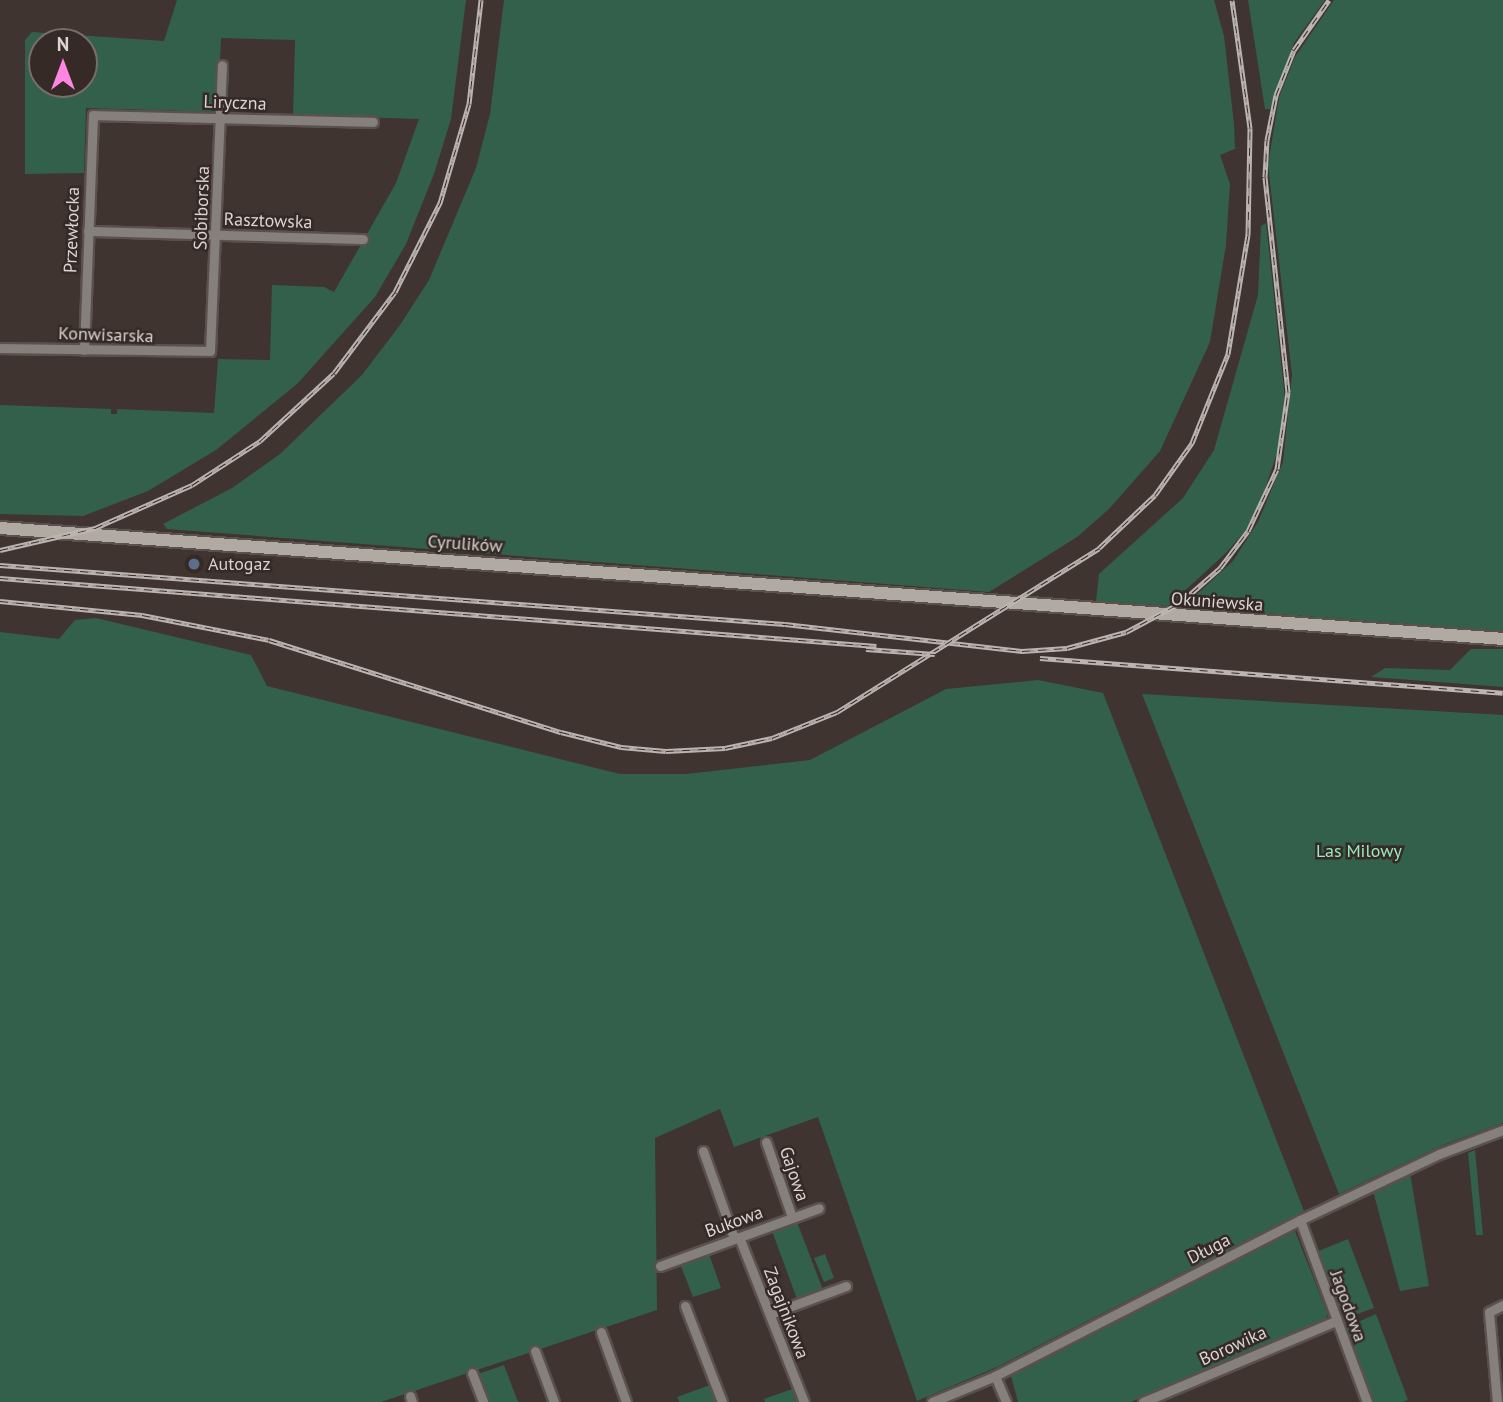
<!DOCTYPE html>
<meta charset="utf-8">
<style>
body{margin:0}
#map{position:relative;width:1503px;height:1402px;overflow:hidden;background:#3f342f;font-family:"PT Sans",sans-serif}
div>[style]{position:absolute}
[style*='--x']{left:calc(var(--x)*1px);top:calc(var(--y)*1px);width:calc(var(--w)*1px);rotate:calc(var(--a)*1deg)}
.green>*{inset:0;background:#33604b}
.roads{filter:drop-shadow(2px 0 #5b514c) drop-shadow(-2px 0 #5b514c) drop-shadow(0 2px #5b514c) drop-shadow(0 -2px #5b514c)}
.minor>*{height:9px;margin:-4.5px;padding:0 4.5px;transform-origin:4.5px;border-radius:4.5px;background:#85807c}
.secondary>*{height:12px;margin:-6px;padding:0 6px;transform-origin:6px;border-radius:6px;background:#b1aaa3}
.rail>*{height:5px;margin-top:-2.5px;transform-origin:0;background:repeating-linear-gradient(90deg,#352a25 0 8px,#bcb4b0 0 16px);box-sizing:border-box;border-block:2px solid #bcb4b0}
.dots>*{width:19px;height:19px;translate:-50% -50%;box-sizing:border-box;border:4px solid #352a25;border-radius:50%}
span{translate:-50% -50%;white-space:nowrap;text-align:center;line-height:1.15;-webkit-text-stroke:5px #352a25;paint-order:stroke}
.street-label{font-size:18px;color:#dbd4d1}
.poi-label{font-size:18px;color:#dbd4d1}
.left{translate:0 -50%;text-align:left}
.park-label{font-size:18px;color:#95e9c1}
.north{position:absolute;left:28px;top:28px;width:70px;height:70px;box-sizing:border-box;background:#352a25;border:2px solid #776e6a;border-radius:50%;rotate:0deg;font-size:19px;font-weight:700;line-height:28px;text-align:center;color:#dbd4d1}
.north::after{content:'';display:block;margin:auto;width:24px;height:32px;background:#fe86e1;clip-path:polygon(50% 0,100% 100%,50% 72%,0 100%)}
</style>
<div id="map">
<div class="green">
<div style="clip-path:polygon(evenodd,177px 0,466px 0,451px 119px,434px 174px,406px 244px,375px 297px,297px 384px,216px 450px,148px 491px,83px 516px,0 514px,0 405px,111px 409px,111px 414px,117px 414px,117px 409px,214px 413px,218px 359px,270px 360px,272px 285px,324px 287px,334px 292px,396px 183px,419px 119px,293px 115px,295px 40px,221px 38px,218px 112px,86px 108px,84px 173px,25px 174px,25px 40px,32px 32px,164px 41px,177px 0,42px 42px,84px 42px,84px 84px,42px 84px,42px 42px)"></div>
<div style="clip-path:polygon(504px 0,1214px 0,1224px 36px,1234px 124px,1235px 149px,1220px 155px,1230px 184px,1226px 245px,1210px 342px,1160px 451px,1109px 509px,1077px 537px,989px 592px,167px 529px,163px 524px,232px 488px,280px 454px,362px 375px,400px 325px,429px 280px,476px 168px,490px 114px)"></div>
<div style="clip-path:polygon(1248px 0,1325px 0,1294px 43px,1270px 109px,1265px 109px)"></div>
<div style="clip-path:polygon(1334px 0,1503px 0,1503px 631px,1183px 607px,1233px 561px,1258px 522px,1283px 462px,1292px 375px,1268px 165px,1279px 97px,1295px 57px)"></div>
<div style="clip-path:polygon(1266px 223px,1285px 399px,1279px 447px,1262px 498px,1245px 531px,1226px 553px,1168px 606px,1096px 601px,1099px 574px,1183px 498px,1214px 450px,1258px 295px,1261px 226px)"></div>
<div style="clip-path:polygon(96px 618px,251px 655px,267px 686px,620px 774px,686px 774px,810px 760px,946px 689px,1038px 680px,1103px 693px,1304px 1211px,997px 1367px,917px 1401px,818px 1117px,734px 1147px,720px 1109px,655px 1138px,657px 1310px,381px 1402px,0 1402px,0 632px,59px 639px,75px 620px)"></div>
<div style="clip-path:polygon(1471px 649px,1503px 649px,1503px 687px,1371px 677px,1385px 668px,1450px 670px)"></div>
<div style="clip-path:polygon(1142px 694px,1503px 715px,1503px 1123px,1443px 1145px,1339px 1194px)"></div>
<div style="clip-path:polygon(1475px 1150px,1483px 1235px,1476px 1235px,1468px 1153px)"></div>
<div style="clip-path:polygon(1410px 1173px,1429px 1286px,1400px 1291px,1373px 1191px)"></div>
<div style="clip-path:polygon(797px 1222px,823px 1290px,797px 1299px,772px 1231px)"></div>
<div style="clip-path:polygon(1295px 1231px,1328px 1315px,1325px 1319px,1131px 1402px,1018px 1402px,1011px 1376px)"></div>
<div style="clip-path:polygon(1348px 1239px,1374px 1308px,1341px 1320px,1316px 1252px)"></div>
<div style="clip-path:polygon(709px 1254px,721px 1288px,693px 1297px,680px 1264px)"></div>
<div style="clip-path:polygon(825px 1254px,834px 1278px,824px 1282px,814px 1258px)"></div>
<div style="clip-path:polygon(1376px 1314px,1408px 1400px,1402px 1402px,1372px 1402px,1345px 1328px)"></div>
<div style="clip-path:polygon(504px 1365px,518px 1402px,488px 1402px,478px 1374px)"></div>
<div style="clip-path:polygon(710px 1385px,717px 1402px,679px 1402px,677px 1397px)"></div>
<div style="clip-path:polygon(795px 1388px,800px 1402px,765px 1402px,764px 1399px)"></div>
</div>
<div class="roads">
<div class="minor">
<div style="--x:88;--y:231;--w:275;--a:1.7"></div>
<div style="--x:0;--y:348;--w:210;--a:0.8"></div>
<div style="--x:210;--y:351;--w:286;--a:-87.6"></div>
<div style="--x:84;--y:350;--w:235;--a:-87.8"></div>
<div style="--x:93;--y:115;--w:280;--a:1.4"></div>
<div style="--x:766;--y:1142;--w:79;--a:70.9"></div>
<div style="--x:703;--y:1151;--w:92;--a:70.4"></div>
<div style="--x:1300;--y:1220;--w:194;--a:69.8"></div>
<div style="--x:739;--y:1237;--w:177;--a:68.5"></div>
<div style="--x:660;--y:1266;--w:169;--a:-20"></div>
<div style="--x:685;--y:1306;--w:103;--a:68.9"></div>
<div style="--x:770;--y:1314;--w:81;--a:-20.2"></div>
<div style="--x:601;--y:1332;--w:74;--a:70.3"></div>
<div style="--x:535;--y:1351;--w:54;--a:69.6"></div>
<div style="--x:472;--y:1373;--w:31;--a:69"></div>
<div style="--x:995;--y:1376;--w:28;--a:67"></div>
<div style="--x:410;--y:1396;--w:6;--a:72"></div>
<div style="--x:932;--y:1402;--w:68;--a:-22.4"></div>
<div style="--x:995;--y:1376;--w:343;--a:-27.1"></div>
<div style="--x:1300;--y:1220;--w:154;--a:-25.4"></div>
<div style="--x:1439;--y:1154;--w:68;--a:-20.6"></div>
<div style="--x:1143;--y:1402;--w:209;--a:-22.8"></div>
<div style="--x:1497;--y:1402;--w:90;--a:-95.1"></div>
<div style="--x:1489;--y:1312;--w:16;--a:-27"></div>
</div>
<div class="secondary">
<div style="--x:0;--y:528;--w:1507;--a:4.22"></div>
</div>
</div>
<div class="rail">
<div style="--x:0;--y:550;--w:98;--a:-13"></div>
<div style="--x:95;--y:528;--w:106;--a:-23.9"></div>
<div style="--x:192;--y:485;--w:81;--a:-32.9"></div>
<div style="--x:260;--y:441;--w:100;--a:-42.6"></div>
<div style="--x:334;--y:373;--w:101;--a:-53"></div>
<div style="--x:395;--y:292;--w:100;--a:-63.2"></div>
<div style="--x:440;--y:203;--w:103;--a:-73.7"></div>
<div style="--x:469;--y:104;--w:105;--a:-83.4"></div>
<div style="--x:0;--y:565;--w:787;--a:4.3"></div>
<div style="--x:785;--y:624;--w:239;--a:6.5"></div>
<div style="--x:1022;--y:651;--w:45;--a:-3.8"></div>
<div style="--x:1067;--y:648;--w:61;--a:-15.2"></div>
<div style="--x:1126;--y:632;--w:61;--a:-28.2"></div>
<div style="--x:1180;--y:603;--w:53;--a:-41.2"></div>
<div style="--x:1220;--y:568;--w:46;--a:-52.9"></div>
<div style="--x:1248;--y:531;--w:68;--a:-64.9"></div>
<div style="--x:1277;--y:469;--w:78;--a:-81.9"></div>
<div style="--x:1288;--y:392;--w:216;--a:-96.1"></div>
<div style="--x:1265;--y:177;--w:37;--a:-87"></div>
<div style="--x:1267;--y:140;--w:46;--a:-78.7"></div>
<div style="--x:1276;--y:95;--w:48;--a:-68.2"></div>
<div style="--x:1294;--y:50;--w:61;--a:-55"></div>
<div style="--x:0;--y:578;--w:879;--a:4.44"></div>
<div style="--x:0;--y:601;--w:143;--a:5.6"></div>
<div style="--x:142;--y:615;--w:129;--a:11.1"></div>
<div style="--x:269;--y:640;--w:306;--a:17.5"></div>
<div style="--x:561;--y:732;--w:62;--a:14"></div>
<div style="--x:621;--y:747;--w:45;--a:5.1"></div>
<div style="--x:666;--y:751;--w:59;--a:-2.9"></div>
<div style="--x:725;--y:748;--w:48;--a:-12"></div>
<div style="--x:772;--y:738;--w:70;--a:-21.8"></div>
<div style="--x:837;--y:712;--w:309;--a:-32"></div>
<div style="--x:1099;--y:548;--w:77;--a:-43.4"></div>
<div style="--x:1155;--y:495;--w:64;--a:-54.6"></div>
<div style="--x:1192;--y:443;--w:96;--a:-68"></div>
<div style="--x:1228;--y:354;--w:121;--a:-80.5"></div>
<div style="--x:1248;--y:235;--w:107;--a:-88.9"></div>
<div style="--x:1250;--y:128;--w:129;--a:-98"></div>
<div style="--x:866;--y:649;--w:69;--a:4.1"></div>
<div style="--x:1040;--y:658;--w:464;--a:4.3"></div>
</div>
<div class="dots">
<div style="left:194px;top:564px;background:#5c6f8a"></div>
</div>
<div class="street-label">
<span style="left:235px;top:103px;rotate:2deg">Liryczna</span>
<span style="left:202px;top:208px;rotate:-88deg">Sobiborska</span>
<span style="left:268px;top:221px;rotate:2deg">Rasztowska</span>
<span style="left:72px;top:230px;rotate:-88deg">Przewłocka</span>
<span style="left:106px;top:335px;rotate:2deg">Konwisarska</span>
<span style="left:465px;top:544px;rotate:4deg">Cyrulików</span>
<span style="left:1217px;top:602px;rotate:4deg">Okuniewska</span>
<span style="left:794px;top:1174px;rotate:71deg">Gajowa</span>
<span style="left:734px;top:1222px;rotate:-20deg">Bukowa</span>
<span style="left:1209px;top:1249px;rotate:-27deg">Długa</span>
<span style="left:1348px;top:1306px;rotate:70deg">Jagodowa</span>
<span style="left:786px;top:1313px;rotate:69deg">Zagajnikowa</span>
<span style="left:1233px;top:1346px;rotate:-24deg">Borowika</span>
</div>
<div class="poi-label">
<span class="left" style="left:208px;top:564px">Autogaz</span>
</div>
<div class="park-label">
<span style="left:1359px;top:851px">Las Milowy</span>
</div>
<div class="north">N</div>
</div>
